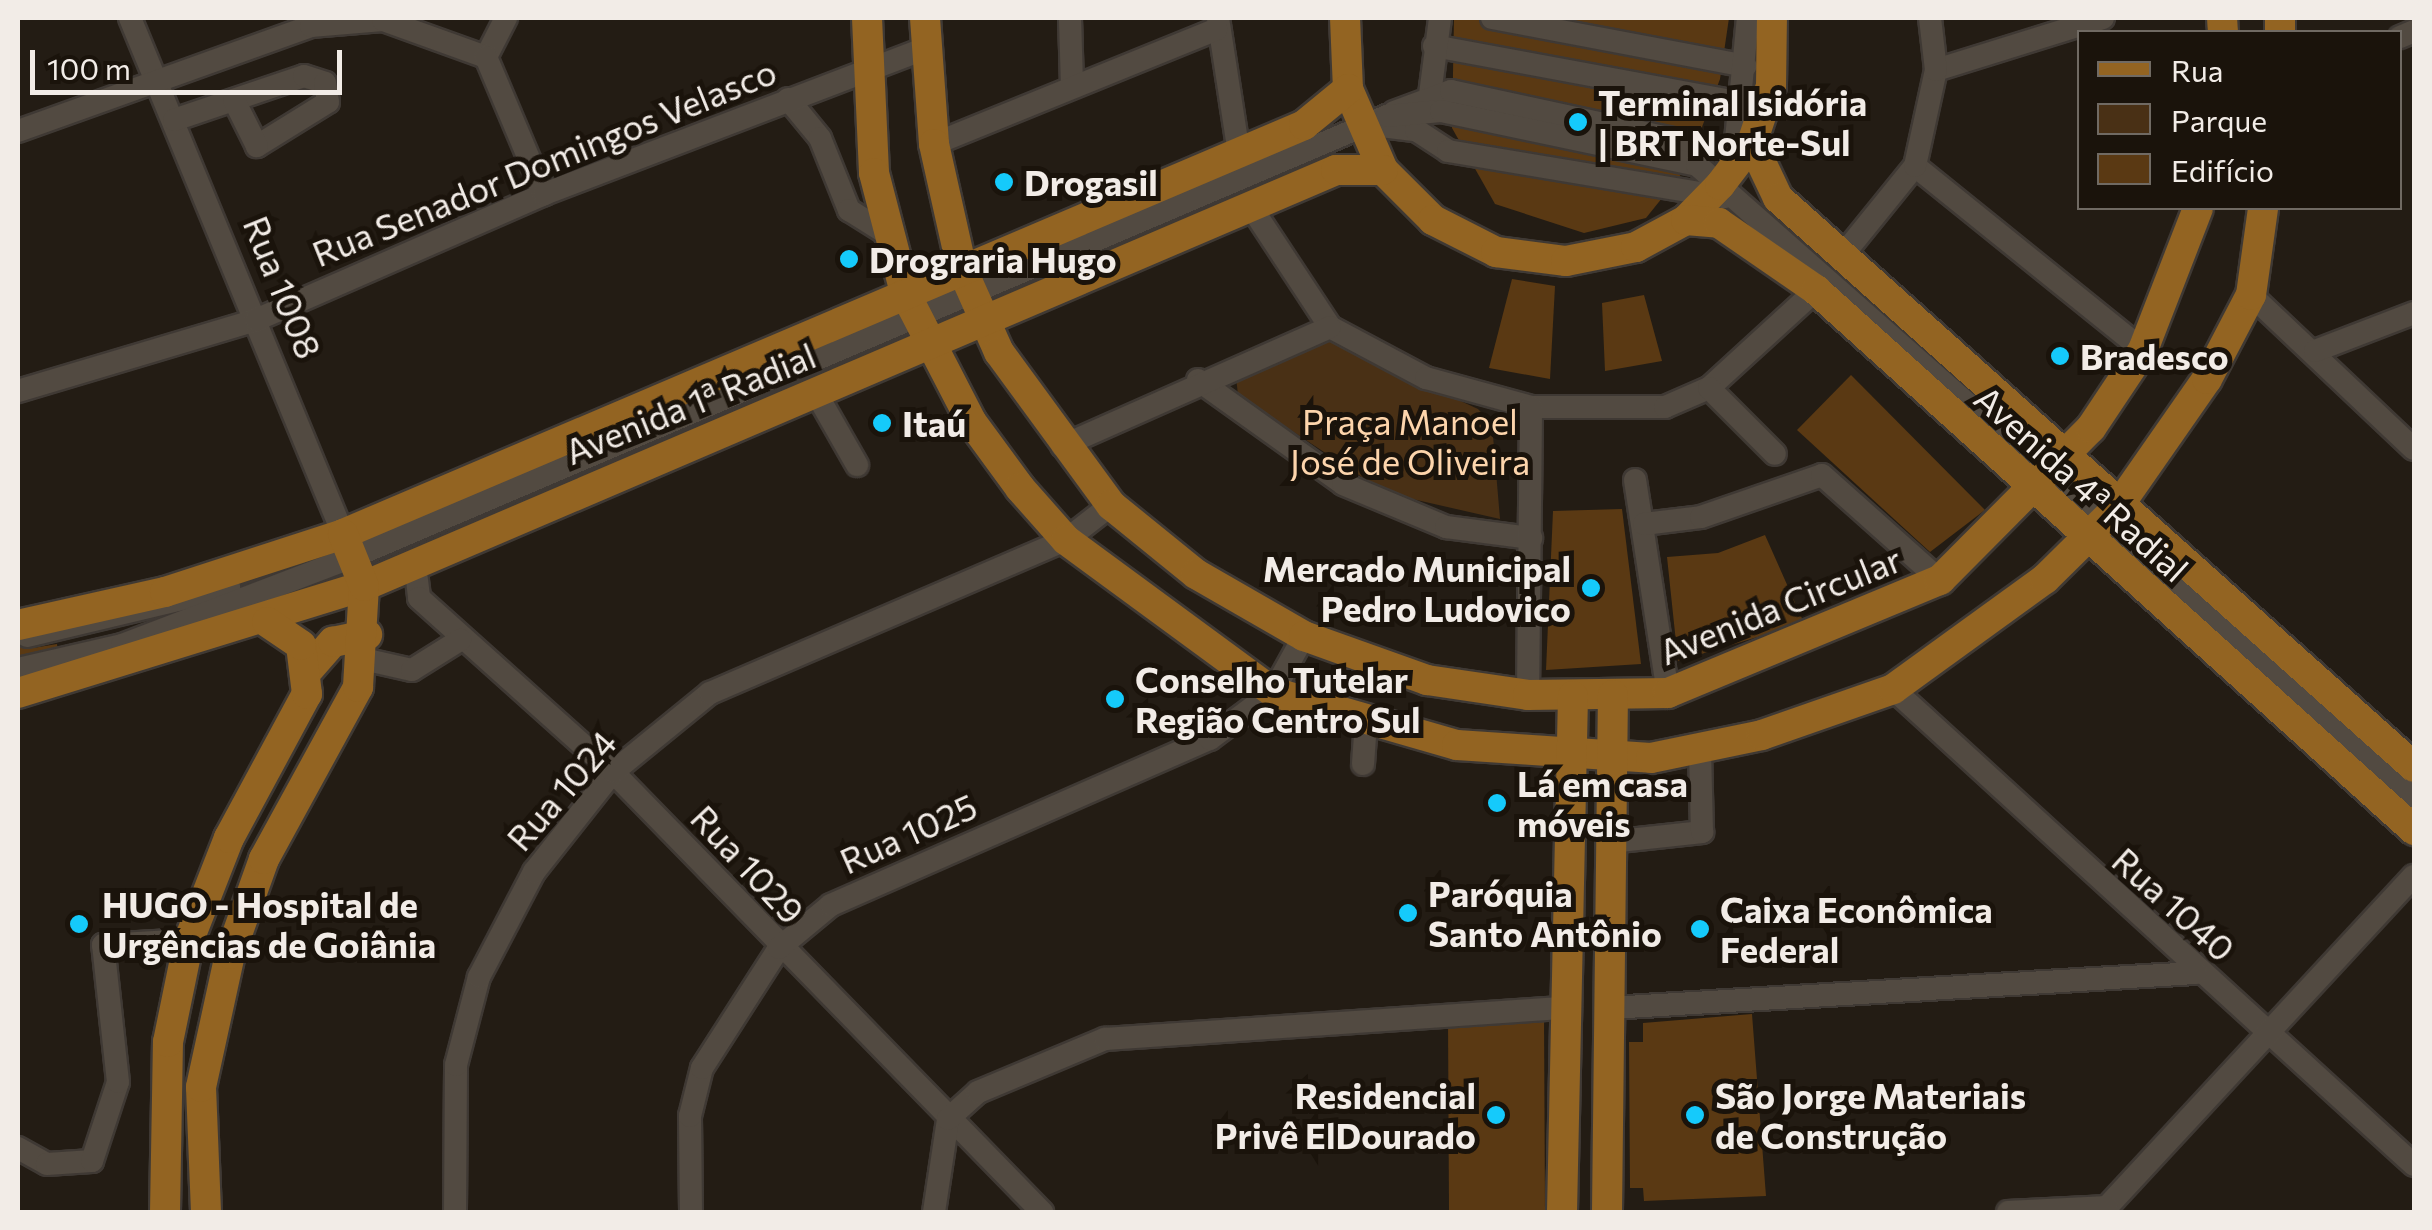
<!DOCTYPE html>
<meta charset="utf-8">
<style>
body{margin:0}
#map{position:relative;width:2432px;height:1230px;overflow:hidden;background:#231c14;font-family:Commissioner,sans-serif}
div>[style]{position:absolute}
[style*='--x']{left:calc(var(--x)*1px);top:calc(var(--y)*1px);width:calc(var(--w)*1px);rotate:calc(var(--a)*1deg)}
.green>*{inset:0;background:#493015}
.building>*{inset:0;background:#5a3913}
.roads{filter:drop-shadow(2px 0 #3f3934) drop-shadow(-2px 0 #3f3934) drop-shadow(0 2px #3f3934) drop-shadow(0 -2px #3f3934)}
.minor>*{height:22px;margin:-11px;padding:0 11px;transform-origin:11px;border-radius:11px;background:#524a41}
.major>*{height:30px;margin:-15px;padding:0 15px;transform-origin:15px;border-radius:15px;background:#936422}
.dots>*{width:28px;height:28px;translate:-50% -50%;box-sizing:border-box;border:5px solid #1a130b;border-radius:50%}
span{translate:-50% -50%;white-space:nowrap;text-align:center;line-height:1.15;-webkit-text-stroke:10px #1a130b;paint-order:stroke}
.poi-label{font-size:35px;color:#f2ece7;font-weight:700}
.left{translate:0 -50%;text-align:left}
.right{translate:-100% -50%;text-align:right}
.street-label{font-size:35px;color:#f2ece7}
.park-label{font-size:35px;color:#fdd5ac}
.frame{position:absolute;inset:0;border:20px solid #f2ece7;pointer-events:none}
.legend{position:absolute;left:2077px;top:30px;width:325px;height:180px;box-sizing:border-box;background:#1a130b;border:2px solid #706a63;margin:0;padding:12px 18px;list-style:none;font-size:30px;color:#f2ece7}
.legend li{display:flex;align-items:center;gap:20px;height:50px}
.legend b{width:50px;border:2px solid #706a63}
.scale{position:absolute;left:30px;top:50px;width:312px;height:45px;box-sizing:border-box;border:5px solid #f2ece7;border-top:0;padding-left:12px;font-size:30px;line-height:35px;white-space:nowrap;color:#f2ece7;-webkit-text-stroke:8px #1a130b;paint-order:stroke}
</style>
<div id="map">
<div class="green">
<div style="clip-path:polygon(1328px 340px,1478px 409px,1492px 424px,1500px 519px,1386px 493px,1238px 395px,1236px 377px)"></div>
</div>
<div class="building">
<div style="clip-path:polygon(1454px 18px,1729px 18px,1720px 79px,1687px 167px,1646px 218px,1584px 233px,1495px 204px,1452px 128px)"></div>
<div style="clip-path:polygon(1512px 279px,1555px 286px,1550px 379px,1489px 368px)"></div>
<div style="clip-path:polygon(1644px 295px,1662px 361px,1605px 371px,1602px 303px)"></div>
<div style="clip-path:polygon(1851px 375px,1985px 510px,1930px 552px,1797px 430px)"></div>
<div style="clip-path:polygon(1622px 509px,1641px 664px,1546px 670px,1553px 511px)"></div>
<div style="clip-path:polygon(1765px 535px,1804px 623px,1678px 661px,1667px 557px,1718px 553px)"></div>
<div style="clip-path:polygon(32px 639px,33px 648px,57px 644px,58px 653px,18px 666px,18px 641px)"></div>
<div style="clip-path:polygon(1752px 1014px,1766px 1196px,1644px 1201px,1643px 1188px,1630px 1188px,1629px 1042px,1643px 1042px,1643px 1023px)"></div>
<div style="clip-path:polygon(1544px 1016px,1545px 1212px,1449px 1212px,1448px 1017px)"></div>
</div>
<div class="roads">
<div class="minor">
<div style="--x:130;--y:18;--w:558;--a:67.57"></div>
<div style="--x:1070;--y:18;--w:66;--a:88.3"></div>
<div style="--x:1218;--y:18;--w:137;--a:81.2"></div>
<div style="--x:1492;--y:18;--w:258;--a:10.7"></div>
<div style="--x:2400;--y:37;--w:15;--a:-23"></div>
<div style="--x:1434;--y:46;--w:308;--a:10.5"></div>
<div style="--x:486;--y:57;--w:44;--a:-62.9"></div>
<div style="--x:1936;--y:70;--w:175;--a:-17.3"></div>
<div style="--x:788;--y:99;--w:50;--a:50.6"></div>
<div style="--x:820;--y:138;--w:78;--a:68.1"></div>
<div style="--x:849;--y:210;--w:47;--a:32"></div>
<div style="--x:1429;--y:102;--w:85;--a:-82.5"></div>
<div style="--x:1394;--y:112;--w:61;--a:-20.2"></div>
<div style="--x:1451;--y:91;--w:289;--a:12.2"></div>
<div style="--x:174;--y:120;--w:137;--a:-18.7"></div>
<div style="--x:304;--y:76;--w:22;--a:18"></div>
<div style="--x:325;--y:83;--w:19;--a:81"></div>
<div style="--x:328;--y:102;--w:84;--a:148.2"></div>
<div style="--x:257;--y:146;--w:51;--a:-116.6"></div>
<div style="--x:1381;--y:126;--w:35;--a:7"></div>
<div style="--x:1416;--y:130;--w:38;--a:33"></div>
<div style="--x:1448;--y:151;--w:280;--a:9.5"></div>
<div style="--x:18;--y:131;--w:311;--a:-19.7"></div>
<div style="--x:311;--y:26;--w:72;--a:-4.8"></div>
<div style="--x:383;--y:20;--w:109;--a:19.8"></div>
<div style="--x:486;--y:57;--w:149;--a:67.1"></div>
<div style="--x:934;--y:144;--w:305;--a:-22.1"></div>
<div style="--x:1734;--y:160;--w:143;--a:-84.4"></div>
<div style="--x:1915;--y:166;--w:293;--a:38.9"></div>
<div style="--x:1251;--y:207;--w:144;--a:56.6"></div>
<div style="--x:1330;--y:327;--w:109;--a:28"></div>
<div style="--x:1426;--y:378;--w:109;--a:15.4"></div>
<div style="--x:1531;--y:407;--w:134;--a:0"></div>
<div style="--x:1665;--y:407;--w:48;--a:-23.4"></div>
<div style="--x:1709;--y:388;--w:145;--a:-42.5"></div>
<div style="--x:1842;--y:256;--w:116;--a:-51"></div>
<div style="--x:1915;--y:166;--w:98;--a:-77.7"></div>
<div style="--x:1936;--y:70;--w:52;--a:-96.6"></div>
<div style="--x:2251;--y:295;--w:224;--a:43.4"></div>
<div style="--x:2315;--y:351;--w:106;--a:-21"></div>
<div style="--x:1198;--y:380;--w:178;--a:35.6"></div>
<div style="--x:1343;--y:484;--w:112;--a:22.7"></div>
<div style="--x:1446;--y:527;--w:86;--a:7.4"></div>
<div style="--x:1709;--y:388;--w:93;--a:45"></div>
<div style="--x:18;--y:391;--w:248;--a:-16.6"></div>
<div style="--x:256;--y:320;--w:314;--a:-23.6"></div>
<div style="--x:544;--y:194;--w:407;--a:-20.9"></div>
<div style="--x:816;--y:393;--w:83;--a:60.3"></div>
<div style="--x:1062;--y:446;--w:293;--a:-23.9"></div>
<div style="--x:1635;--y:480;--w:216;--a:81.2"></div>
<div style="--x:1644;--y:524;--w:57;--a:-7"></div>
<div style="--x:1701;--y:517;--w:128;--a:-19.1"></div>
<div style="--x:1822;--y:475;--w:158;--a:41.7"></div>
<div style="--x:415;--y:564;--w:34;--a:83"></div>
<div style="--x:419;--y:598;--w:261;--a:41.9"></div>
<div style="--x:613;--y:772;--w:615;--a:45.73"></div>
<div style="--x:27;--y:636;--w:208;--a:-13.4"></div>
<div style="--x:363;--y:659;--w:50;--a:12.7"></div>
<div style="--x:412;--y:670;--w:57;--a:-32"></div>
<div style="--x:18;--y:669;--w:107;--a:-13"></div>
<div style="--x:122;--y:645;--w:247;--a:-20.9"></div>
<div style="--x:353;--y:557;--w:1124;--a:-23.1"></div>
<div style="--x:1387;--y:116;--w:54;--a:-5.3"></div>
<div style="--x:1441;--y:111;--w:262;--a:11.9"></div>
<div style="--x:1697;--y:165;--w:956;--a:41.44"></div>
<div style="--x:1893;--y:689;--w:706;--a:42.42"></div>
<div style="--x:1528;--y:695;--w:288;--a:-89.4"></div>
<div style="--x:1363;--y:764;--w:42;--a:-85.9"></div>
<div style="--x:1610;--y:842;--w:93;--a:-6.2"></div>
<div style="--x:1702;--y:832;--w:83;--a:-91.4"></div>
<div style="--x:1610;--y:1008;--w:587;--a:-3.42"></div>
<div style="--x:18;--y:1148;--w:33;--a:29"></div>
<div style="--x:47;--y:1164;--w:45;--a:-3.8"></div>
<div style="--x:92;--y:1161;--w:83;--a:-71.8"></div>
<div style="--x:118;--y:1082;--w:138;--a:-96.2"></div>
<div style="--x:103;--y:945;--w:86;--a:-3.3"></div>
<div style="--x:2107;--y:1207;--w:451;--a:-47.2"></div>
<div style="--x:455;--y:1212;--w:147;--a:-89.6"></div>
<div style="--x:456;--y:1065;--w:91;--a:-75.4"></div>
<div style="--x:479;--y:977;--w:119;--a:-62.4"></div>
<div style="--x:534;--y:872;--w:127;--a:-51.7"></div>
<div style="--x:613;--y:772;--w:125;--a:-39.2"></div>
<div style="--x:710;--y:693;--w:387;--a:-23.3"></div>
<div style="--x:1066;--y:540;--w:57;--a:-37.9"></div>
<div style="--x:691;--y:1212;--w:96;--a:-90.6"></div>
<div style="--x:690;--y:1116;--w:49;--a:-76"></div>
<div style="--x:702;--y:1068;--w:143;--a:-57.3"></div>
<div style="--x:779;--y:948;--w:67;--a:-39.6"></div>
<div style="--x:831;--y:905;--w:414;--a:-23.7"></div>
<div style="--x:1210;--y:739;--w:79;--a:-36.7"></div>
<div style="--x:1273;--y:692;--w:64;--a:-61"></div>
<div style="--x:934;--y:1212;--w:94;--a:-81.4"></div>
<div style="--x:948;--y:1119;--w:40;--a:-42"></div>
<div style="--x:978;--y:1092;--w:138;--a:-22.7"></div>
<div style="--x:1105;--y:1039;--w:457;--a:-3.9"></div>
<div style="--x:2008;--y:1212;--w:99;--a:-2.9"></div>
</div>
<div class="major">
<div style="--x:867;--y:18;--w:155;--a:87.4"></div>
<div style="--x:874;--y:173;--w:124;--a:75.5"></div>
<div style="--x:905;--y:293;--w:144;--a:62.7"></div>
<div style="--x:971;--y:421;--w:83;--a:53.8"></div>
<div style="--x:1020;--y:488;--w:69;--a:48.5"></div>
<div style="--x:1066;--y:540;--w:257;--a:36.3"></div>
<div style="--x:1273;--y:692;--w:191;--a:16.1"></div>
<div style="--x:1457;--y:745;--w:194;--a:3.8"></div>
<div style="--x:1651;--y:758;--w:113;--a:-11.7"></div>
<div style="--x:1762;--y:735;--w:139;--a:-19.3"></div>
<div style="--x:1893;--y:689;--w:188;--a:-35.9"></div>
<div style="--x:2045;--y:579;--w:101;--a:-44.6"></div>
<div style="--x:2117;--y:508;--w:157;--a:-55.1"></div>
<div style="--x:2207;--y:379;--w:95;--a:-62.4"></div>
<div style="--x:2251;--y:295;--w:88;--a:-82.1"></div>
<div style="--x:925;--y:18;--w:126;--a:85.9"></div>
<div style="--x:934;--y:144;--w:128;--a:77.4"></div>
<div style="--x:962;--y:269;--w:91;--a:66"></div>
<div style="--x:999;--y:352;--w:190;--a:53.8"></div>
<div style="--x:1111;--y:505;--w:109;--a:39.1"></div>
<div style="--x:1196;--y:574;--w:125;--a:29.9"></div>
<div style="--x:1304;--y:636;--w:131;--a:19.7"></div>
<div style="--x:1427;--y:680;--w:102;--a:8.4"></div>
<div style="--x:1528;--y:695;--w:140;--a:-0.8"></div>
<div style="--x:1668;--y:693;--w:295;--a:-22.6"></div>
<div style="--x:1940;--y:580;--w:214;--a:-45.2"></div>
<div style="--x:2091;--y:428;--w:94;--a:-56.3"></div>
<div style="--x:2143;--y:350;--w:152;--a:-68.8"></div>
<div style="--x:1345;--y:18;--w:71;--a:87.6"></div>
<div style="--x:1348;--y:89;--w:88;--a:66.6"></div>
<div style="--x:1383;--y:170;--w:71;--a:45"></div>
<div style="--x:1433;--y:220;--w:71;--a:26.9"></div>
<div style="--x:1496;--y:252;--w:71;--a:7.3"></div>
<div style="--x:1566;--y:261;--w:71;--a:-11.3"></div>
<div style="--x:1636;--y:247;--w:57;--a:-28.4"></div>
<div style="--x:1686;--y:220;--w:49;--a:-45.8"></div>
<div style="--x:1720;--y:185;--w:53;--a:-52.7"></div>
<div style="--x:1752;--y:143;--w:60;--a:-71.6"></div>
<div style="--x:1771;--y:86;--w:68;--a:-89.2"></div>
<div style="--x:2222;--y:18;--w:14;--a:86"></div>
<div style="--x:2280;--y:18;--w:14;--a:90"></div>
<div style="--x:1752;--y:143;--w:61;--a:64.7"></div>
<div style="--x:1778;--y:198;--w:853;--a:41.82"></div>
<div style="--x:1686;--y:220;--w:33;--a:5"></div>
<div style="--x:1719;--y:223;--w:118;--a:34.6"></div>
<div style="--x:1816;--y:290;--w:806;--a:42.08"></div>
<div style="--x:18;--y:625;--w:151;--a:-12.7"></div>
<div style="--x:165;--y:592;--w:187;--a:-18"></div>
<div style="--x:343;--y:534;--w:1044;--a:-23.05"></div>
<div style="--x:1304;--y:125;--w:57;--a:-39.3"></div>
<div style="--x:310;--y:668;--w:35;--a:-49"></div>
<div style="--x:333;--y:642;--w:35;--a:-12"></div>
<div style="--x:18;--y:693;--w:362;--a:-17.2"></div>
<div style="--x:364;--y:586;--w:1057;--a:-23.17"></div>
<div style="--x:1336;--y:170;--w:47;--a:0"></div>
<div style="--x:165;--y:1212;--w:170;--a:-89"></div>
<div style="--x:168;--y:1042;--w:104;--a:-78.4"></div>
<div style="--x:189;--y:940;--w:110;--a:-68.6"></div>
<div style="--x:229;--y:838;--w:164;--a:-61.6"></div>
<div style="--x:307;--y:694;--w:49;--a:-97"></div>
<div style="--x:301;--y:645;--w:41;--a:-145.9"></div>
<div style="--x:206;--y:1212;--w:125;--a:-92.3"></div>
<div style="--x:201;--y:1087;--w:136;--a:-77.7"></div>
<div style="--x:230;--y:954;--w:101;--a:-70.3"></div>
<div style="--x:264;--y:859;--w:196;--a:-61.3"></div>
<div style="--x:358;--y:687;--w:101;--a:-86.6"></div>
<div style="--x:364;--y:586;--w:56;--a:-112"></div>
<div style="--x:1562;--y:1212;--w:516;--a:-88.78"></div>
<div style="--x:1607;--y:1212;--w:517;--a:-89.34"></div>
</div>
</div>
<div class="dots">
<div style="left:1578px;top:122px;background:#15cafb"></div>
<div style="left:1004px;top:182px;background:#15cafb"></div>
<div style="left:849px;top:259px;background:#15cafb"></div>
<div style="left:2060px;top:356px;background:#15cafb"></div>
<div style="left:882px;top:423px;background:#15cafb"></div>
<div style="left:1591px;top:588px;background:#15cafb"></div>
<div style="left:1115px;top:699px;background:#15cafb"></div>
<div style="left:1497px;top:803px;background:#15cafb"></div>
<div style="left:1408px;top:913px;background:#15cafb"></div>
<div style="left:79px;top:924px;background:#15cafb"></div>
<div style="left:1700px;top:929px;background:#15cafb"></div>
<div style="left:1496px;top:1115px;background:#15cafb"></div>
<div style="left:1695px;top:1115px;background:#15cafb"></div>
</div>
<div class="poi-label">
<span class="left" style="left:1598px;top:122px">Terminal Isidória<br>| BRT Norte-Sul</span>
<span class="left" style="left:1024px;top:182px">Drogasil</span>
<span class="left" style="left:869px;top:259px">Drograria Hugo</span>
<span class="left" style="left:2080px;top:356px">Bradesco</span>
<span class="left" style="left:902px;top:423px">Itaú</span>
<span class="right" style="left:1571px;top:588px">Mercado Municipal<br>Pedro Ludovico</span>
<span class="left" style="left:1135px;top:699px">Conselho Tutelar<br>Região Centro Sul</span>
<span class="left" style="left:1517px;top:803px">Lá em casa<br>móveis</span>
<span class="left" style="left:1428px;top:913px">Paróquia<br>Santo Antônio</span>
<span class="left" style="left:102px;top:924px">HUGO - Hospital de<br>Urgências de Goiânia</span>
<span class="left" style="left:1720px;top:929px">Caixa Econômica<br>Federal</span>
<span class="right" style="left:1476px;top:1115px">Residencial<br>Privê ElDourado</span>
<span class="left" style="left:1715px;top:1115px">São Jorge Materiais<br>de Construção</span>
</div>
<div class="street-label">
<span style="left:544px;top:162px;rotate:-22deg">Rua Senador Domingos Velasco</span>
<span style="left:283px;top:287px;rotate:68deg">Rua 1008</span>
<span style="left:690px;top:403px;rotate:-22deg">Avenida 1ª Radial</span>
<span style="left:2082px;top:483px;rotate:42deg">Avenida 4ª Radial</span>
<span style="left:1780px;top:605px;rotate:-22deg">Avenida Circular</span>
<span style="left:561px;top:790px;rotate:-49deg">Rua 1024</span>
<span style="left:908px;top:833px;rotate:-24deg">Rua 1025</span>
<span style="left:748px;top:864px;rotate:47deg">Rua 1029</span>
<span style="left:2174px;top:904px;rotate:42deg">Rua 1040</span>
</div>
<div class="park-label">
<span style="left:1410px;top:441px">Praça Manoel<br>José de Oliveira</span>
</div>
<div class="frame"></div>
<ul class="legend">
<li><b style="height:12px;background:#936422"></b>Rua</li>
<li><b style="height:28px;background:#493015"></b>Parque</li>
<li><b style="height:28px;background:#5a3913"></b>Edifício</li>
</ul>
<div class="scale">100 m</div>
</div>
